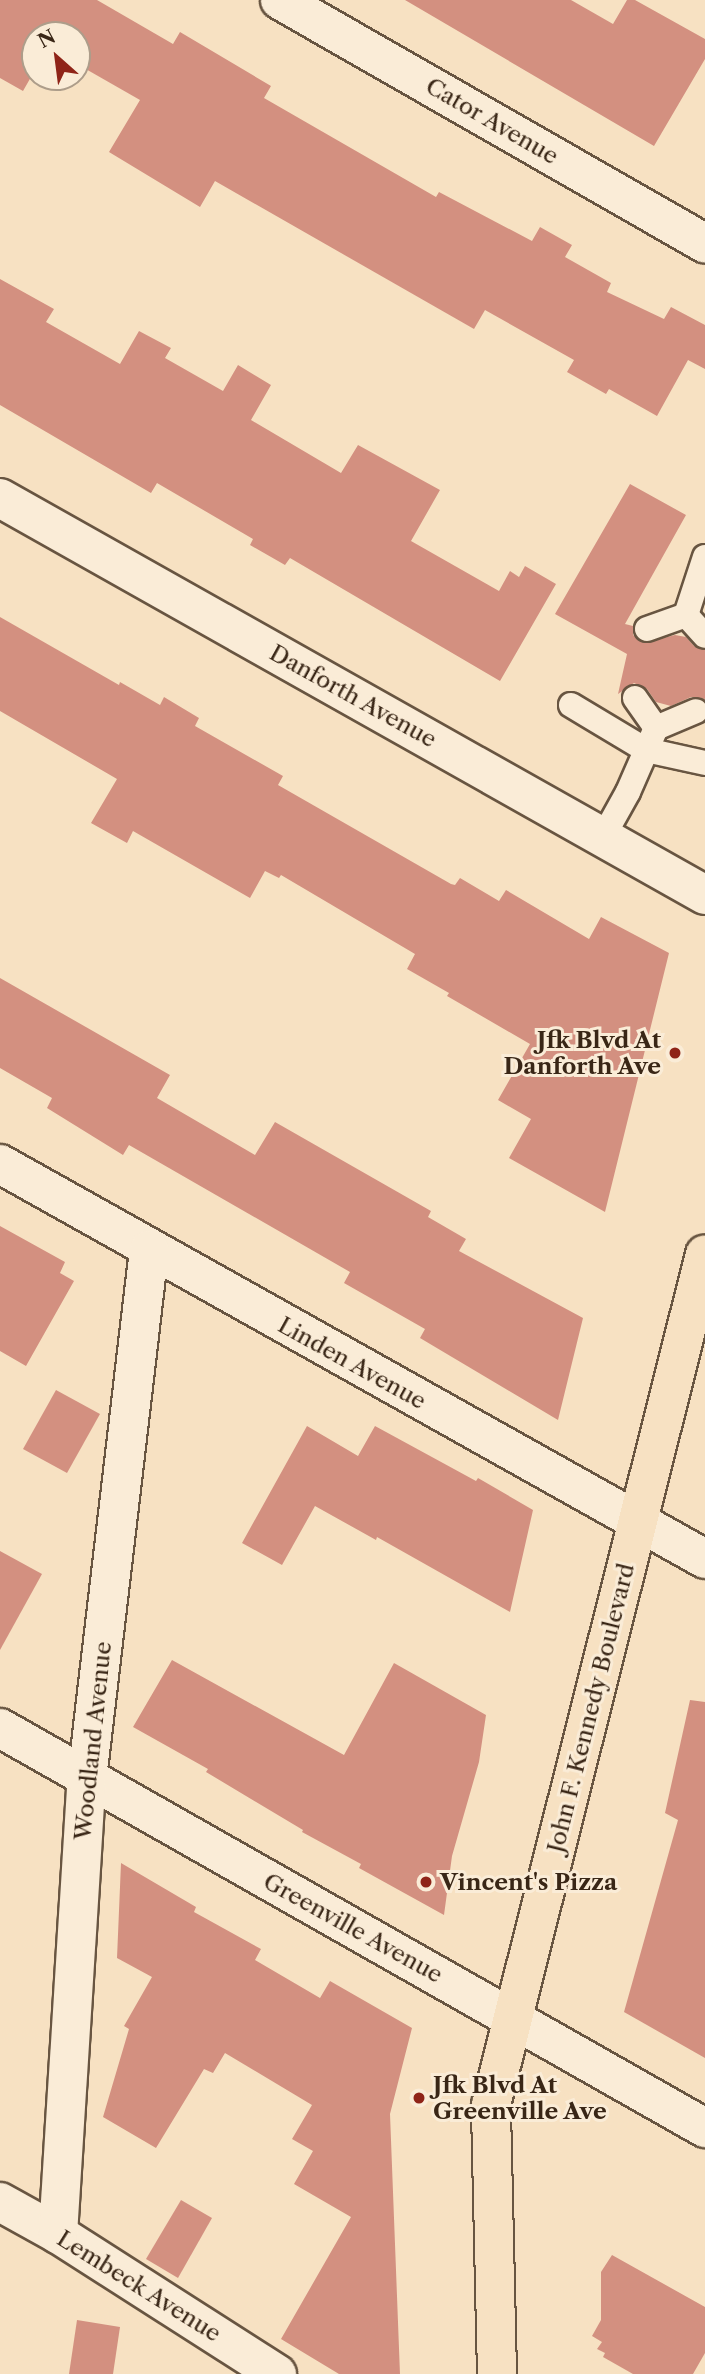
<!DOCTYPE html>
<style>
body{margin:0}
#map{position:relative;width:705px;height:2374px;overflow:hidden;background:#f7e1c2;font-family:"Libre Caslon Text",serif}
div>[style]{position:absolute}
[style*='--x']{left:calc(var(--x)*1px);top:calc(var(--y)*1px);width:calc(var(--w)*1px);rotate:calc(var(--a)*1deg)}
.building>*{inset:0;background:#d39080}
.roads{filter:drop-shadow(2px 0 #685541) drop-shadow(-2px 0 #685541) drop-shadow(0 2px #685541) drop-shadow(0 -2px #685541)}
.service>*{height:24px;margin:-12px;padding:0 12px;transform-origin:12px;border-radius:12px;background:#faecd7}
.minor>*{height:38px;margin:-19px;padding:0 19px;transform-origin:19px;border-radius:19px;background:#faecd7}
.secondary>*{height:38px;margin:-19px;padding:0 19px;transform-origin:19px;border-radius:19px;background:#faecd7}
.primary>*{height:38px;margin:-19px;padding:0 19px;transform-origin:19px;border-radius:19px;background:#f7e1c2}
.dots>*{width:19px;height:19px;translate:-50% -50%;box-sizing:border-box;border:4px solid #faecd7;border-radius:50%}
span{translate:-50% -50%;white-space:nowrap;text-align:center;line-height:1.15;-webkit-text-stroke:6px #faecd7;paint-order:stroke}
.street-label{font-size:23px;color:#392616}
.poi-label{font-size:23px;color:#392616;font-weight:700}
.right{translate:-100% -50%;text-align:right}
.left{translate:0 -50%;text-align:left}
.north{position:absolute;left:21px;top:21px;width:70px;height:70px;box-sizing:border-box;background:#faecd7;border:2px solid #ad9d8a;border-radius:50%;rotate:332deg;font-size:19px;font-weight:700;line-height:28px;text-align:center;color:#392616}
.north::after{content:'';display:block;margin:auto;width:24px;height:32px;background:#8f2418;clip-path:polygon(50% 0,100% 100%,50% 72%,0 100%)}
</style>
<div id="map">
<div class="building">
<div style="clip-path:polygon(0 0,97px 0,173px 44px,180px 32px,271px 86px,264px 98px,436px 197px,439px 192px,532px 241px,540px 227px,572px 245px,565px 257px,611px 283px,607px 292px,664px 319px,671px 307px,705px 325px,705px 369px,688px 360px,657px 416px,609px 389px,606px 394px,567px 372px,574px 360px,485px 310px,474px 329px,215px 181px,200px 207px,109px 152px,140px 100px,77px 64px,77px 35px,35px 35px,35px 70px,23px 91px,0 78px)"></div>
<div style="clip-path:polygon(405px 0,571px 0,613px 24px,627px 0,635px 0,705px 39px,705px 59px,654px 146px)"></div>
<div style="clip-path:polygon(0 279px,54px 309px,46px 322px,120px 364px,139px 331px,171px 348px,165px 358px,223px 391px,238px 365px,271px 385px,251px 420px,341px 473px,358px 445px,440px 490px,411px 541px,499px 591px,510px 571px,519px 577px,525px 566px,556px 584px,500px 681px,290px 558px,285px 565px,250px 545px,253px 539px,157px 483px,151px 493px,0 405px)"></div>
<div style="clip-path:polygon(630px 484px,686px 515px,625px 624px,633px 626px,633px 635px,644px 643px,675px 635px,686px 637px,694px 646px,705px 650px,705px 699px,691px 697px,671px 706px,656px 702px,647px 689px,634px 683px,618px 694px,627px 654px,555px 614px)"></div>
<div style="clip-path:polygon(0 617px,119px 685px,120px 682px,160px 705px,164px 697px,199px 718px,195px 726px,283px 776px,278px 785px,451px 884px,455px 885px,460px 878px,499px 901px,506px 890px,589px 939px,601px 917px,669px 953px,605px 1212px,509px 1158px,531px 1119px,498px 1100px,530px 1044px,447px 996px,449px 993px,407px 969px,415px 954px,281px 875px,279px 878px,265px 871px,250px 898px,133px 831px,127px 843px,91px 823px,117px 779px,0 711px)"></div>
<div style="clip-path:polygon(0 978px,170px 1075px,157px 1098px,255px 1155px,275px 1122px,431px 1211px,428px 1217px,466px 1239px,459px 1251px,583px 1318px,558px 1420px,420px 1338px,425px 1329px,344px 1283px,350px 1272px,129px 1145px,123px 1155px,47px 1108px,52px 1098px,0 1068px)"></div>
<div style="clip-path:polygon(0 1226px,65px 1262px,60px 1273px,74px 1281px,26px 1366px,0 1351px)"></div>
<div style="clip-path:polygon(56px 1390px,100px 1414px,67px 1473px,23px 1449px)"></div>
<div style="clip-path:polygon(307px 1426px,358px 1456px,375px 1426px,476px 1481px,478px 1478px,533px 1510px,510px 1612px,377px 1537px,376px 1540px,315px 1506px,282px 1565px,242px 1543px)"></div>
<div style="clip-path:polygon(0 1551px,42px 1574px,0 1650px)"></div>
<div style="clip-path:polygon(172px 1660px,344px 1755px,394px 1663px,486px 1715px,479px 1762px,452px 1856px,444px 1915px,359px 1868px,361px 1864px,302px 1832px,303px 1830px,206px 1772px,208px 1769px,133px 1727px)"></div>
<div style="clip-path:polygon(690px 1700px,705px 1702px,705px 2058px,624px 2012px,678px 1820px,665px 1813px)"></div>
<div style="clip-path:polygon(121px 1863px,196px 1907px,194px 1912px,261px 1949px,255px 1960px,320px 1998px,330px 1981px,412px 2028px,390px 2114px,400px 2374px,339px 2374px,281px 2339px,351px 2217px,294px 2184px,313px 2151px,292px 2139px,312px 2105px,225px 2053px,213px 2073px,204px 2069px,156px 2148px,103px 2117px,129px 2029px,124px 2026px,152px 1977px,117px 1958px)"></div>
<div style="clip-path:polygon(181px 2200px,212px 2218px,178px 2278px,146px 2259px)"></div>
<div style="clip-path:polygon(612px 2255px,705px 2307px,705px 2353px,693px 2374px,633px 2374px,603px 2357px,605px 2353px,597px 2349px,602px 2342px,592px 2336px,601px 2320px,601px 2272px)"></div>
<div style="clip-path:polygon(77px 2320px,120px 2327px,113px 2374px,69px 2374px)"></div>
</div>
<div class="roads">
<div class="service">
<div style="--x:686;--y:615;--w:28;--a:48"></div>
<div style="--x:647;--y:629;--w:41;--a:-19.7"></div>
<div style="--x:686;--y:615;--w:61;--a:-71.9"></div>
<div style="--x:635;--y:698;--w:37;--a:55"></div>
<div style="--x:656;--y:728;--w:43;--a:-23"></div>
<div style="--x:571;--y:705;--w:87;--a:31"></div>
<div style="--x:646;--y:750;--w:60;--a:12.4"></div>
<div style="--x:603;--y:837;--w:51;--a:-60.9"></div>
<div style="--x:628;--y:792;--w:70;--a:-66.4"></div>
</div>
<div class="minor">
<div style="--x:280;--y:0;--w:490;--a:29.8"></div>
<div style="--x:0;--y:1164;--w:808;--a:29.26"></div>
<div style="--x:0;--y:1728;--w:811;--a:29.57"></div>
<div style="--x:0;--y:2202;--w:66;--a:28.9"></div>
<div style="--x:58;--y:2234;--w:260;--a:32.6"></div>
<div style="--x:58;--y:2234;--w:457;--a:-86.4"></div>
<div style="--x:87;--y:1778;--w:532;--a:-83.3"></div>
</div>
<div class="secondary">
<div style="--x:0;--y:498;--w:809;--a:29.38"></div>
</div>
<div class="primary">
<div style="--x:497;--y:2374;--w:269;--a:-91.3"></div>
<div style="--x:491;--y:2105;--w:877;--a:-75.88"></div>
</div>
</div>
<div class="dots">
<div style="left:675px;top:1053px;background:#8f2418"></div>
<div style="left:426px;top:1882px;background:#8f2418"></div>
<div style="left:419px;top:2098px;background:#8f2418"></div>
</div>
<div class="street-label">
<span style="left:492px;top:121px;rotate:30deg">Cator Avenue</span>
<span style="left:353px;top:696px;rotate:29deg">Danforth Avenue</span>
<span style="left:352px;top:1363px;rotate:29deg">Linden Avenue</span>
<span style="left:591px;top:1708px;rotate:-76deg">John F. Kennedy Boulevard</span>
<span style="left:93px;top:1741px;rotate:-84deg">Woodland Avenue</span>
<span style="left:353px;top:1928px;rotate:29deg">Greenville Avenue</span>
<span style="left:139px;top:2286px;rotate:32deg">Lembeck Avenue</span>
</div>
<div class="poi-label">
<span class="right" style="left:661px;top:1053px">Jfk Blvd At<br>Danforth Ave</span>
<span class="left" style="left:440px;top:1882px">Vincent's Pizza</span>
<span class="left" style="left:433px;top:2098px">Jfk Blvd At<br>Greenville Ave</span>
</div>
<div class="north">N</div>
</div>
